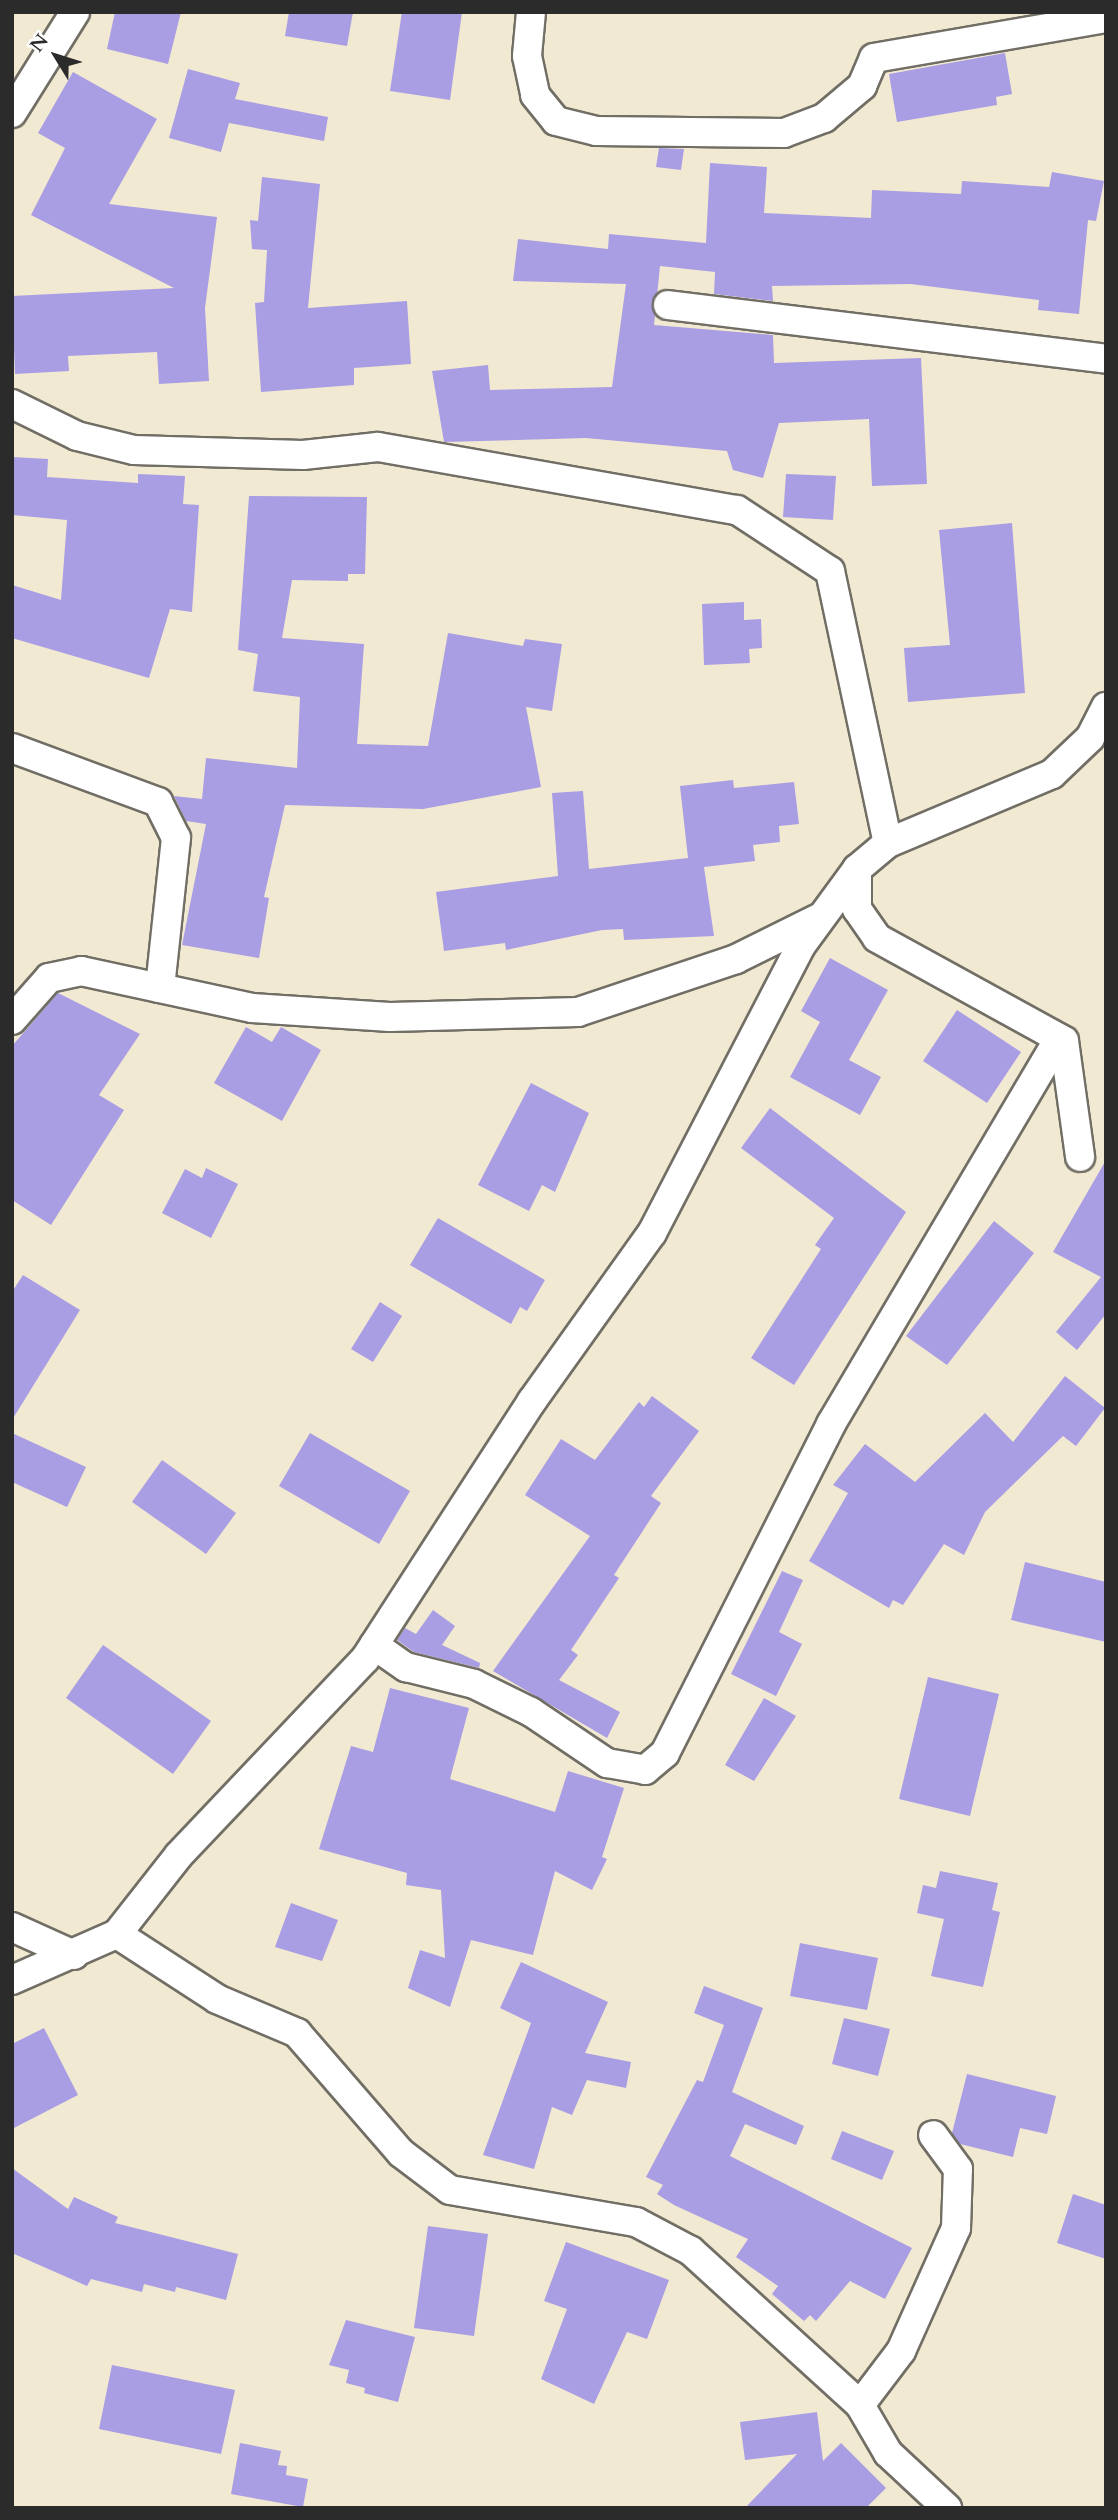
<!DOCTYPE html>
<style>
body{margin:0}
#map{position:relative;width:1118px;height:2520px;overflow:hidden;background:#f2e9d2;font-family:Cardo,serif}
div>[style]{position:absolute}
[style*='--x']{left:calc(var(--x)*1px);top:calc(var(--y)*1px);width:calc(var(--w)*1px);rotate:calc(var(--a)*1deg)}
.building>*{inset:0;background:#a99de3}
.roads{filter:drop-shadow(2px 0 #716e65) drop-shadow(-2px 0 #716e65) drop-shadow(0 2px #716e65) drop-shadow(0 -2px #716e65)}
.street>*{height:28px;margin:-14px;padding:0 14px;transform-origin:14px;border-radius:14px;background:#fff}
span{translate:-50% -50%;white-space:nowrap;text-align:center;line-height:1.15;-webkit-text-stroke:6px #fff;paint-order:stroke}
.frame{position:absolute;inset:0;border:14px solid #2b2b2b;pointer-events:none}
.north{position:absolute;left:21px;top:21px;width:70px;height:70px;-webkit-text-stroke:5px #fff;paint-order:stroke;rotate:308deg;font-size:19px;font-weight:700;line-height:28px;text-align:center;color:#2b2b2b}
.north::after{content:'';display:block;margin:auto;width:24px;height:32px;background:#2b2b2b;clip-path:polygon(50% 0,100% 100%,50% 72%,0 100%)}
</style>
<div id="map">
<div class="building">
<div style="clip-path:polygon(115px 12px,181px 12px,168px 64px,107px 49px)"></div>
<div style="clip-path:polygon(289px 12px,353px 12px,347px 46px,285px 36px)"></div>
<div style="clip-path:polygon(402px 12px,462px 12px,450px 100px,390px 91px)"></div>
<div style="clip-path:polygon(1005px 53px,1012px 94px,996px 97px,997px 105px,897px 122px,889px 74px)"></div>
<div style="clip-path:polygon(188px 69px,240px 83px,235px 99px,328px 117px,324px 141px,229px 123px,221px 152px,169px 138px)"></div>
<div style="clip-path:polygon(73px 72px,157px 119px,109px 204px,217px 217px,205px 308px,209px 381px,159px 384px,157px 352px,68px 356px,69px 371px,15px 374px,12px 296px,174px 288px,31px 215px,65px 148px,38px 133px)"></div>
<div style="clip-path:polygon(659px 148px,684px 149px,681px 170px,656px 167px)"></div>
<div style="clip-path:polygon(710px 163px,767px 167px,764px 213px,871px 218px,872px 190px,961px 194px,962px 181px,1049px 187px,1052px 172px,1104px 181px,1096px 221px,1088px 220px,1079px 314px,1038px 310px,1039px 300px,911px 284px,772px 286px,773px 301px,714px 294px,715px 272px,660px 266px,654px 325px,773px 335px,774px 363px,921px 358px,927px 484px,872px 486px,869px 419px,779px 423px,763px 478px,733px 470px,727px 451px,586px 438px,444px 442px,432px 371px,488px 365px,490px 390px,612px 387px,626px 284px,513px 281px,518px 239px,608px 249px,609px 234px,706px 243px)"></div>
<div style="clip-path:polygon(262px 177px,320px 184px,308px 308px,407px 301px,411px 364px,354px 368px,354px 385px,261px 392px,255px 303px,264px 302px,267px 250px,252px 249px,250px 220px,258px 221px)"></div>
<div style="clip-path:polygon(12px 457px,48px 459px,47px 477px,138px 483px,138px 474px,185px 476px,183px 504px,199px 505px,192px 612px,170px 609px,149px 678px,12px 638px,12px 585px,61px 600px,67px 520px,12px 515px)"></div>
<div style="clip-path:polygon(786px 474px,836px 476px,833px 520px,783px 517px)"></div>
<div style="clip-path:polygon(249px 496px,367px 497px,365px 574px,348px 574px,348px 581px,292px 580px,282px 638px,364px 644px,357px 744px,428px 746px,448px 633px,523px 646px,525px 639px,562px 644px,552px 711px,526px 707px,541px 787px,423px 809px,285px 805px,264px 897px,269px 898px,259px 958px,182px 945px,206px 824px,186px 821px,174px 796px,202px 799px,206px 758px,297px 768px,300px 697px,253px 691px,258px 654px,238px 650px)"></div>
<div style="clip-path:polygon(1012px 523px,1025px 693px,908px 702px,904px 648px,950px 645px,939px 530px)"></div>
<div style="clip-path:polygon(744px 602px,744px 620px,761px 619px,762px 648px,749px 649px,750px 663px,704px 665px,702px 604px)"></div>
<div style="clip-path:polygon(733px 780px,734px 788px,794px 782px,799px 824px,779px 826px,780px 842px,753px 845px,755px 861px,704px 867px,714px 936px,624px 940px,623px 929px,602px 930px,506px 950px,505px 943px,444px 951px,436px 892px,558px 876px,552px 793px,583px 791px,589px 869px,688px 858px,680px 786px)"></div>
<div style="clip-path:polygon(830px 958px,888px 990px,849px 1060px,881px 1077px,860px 1115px,790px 1077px,820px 1022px,801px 1011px)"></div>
<div style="clip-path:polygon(58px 993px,140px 1034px,99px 1095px,124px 1110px,51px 1225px,12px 1200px,12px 1046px)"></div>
<div style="clip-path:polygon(957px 1010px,1021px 1052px,987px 1103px,923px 1061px)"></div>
<div style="clip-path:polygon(246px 1027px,272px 1042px,281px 1027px,321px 1050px,282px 1121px,214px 1083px)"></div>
<div style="clip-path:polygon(531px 1083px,589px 1113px,555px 1192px,542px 1185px,529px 1211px,478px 1185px)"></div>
<div style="clip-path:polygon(770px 1108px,906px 1212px,794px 1385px,751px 1358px,821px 1249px,815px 1245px,834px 1218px,741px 1148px)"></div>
<div style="clip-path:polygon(1106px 1160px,1106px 1314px,1077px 1350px,1056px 1332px,1101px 1277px,1053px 1252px)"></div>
<div style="clip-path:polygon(206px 1168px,238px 1184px,211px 1238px,162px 1213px,185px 1169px,202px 1178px)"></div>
<div style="clip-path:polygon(438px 1218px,545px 1280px,527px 1311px,520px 1307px,511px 1324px,410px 1265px)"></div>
<div style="clip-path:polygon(994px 1221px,1034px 1253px,947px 1365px,906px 1336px)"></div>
<div style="clip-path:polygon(23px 1275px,80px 1310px,12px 1420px,12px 1292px)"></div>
<div style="clip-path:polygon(380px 1302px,402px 1316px,373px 1362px,351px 1349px)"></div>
<div style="clip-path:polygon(1065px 1376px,1105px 1408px,1076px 1446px,1063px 1436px,985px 1512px,964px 1555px,944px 1544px,903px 1605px,893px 1600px,889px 1608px,809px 1561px,848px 1493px,833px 1485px,865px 1444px,915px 1482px,985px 1413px,1013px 1442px)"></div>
<div style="clip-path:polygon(652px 1396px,699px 1431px,651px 1496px,661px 1503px,614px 1575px,619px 1578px,571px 1650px,578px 1655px,559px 1680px,620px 1712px,607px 1738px,493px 1671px,590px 1536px,525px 1495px,561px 1439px,595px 1460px,639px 1402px,644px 1407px)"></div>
<div style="clip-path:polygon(12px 1433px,86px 1467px,67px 1507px,12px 1482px)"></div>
<div style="clip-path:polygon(310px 1433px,410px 1491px,379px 1544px,279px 1486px)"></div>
<div style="clip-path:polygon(162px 1460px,236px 1513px,206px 1554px,132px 1502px)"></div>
<div style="clip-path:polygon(1025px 1562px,1106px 1582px,1106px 1642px,1011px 1620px)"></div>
<div style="clip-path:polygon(782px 1571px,803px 1580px,779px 1632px,802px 1644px,776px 1696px,731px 1674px)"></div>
<div style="clip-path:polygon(433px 1610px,455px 1626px,442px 1645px,480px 1663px,479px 1668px,414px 1652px,397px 1640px,405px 1628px,416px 1634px)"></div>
<div style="clip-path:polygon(103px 1645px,211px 1721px,173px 1774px,66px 1698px)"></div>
<div style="clip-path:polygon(928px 1677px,999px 1694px,970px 1816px,899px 1799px)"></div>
<div style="clip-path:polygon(390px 1688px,469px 1708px,450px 1779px,555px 1812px,568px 1771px,624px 1788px,602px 1857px,607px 1859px,592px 1890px,555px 1871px,533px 1955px,471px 1940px,450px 2007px,408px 1988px,420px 1950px,445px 1958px,441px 1890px,406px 1885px,407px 1873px,319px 1849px,351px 1746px,373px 1752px)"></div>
<div style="clip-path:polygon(764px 1698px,796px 1716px,754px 1781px,725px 1765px)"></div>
<div style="clip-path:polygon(940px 1871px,998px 1883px,992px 1910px,1000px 1912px,983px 1987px,931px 1976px,944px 1919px,917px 1913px,923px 1885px,936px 1888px)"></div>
<div style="clip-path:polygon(291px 1903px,338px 1920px,322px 1961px,275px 1947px)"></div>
<div style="clip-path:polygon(800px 1943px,878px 1958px,867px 2010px,790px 1996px)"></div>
<div style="clip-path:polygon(521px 1962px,608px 2002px,585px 2053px,631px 2062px,626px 2088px,587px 2080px,572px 2115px,552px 2107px,534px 2169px,483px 2155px,531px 2023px,500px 2008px)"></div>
<div style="clip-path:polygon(704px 1986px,763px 2008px,732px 2092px,804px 2126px,796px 2145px,745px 2124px,730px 2156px,912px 2248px,885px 2299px,850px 2281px,816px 2321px,810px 2315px,804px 2321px,772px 2294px,778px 2286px,736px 2257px,748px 2239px,674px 2205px,657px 2194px,663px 2185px,646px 2177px,697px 2080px,703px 2082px,724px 2025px,694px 2013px)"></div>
<div style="clip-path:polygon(844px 2018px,890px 2029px,878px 2076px,832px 2064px)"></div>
<div style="clip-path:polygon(44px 2028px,78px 2095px,12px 2129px,12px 2044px)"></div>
<div style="clip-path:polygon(967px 2074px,1056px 2096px,1047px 2134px,1020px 2128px,1013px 2157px,960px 2144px,952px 2133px)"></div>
<div style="clip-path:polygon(842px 2131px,894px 2151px,882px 2180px,831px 2159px)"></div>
<div style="clip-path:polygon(12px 2168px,68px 2209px,74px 2197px,118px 2217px,115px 2223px,238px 2254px,226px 2300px,176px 2287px,175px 2292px,144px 2284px,142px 2292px,91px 2279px,87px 2286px,12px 2253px)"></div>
<div style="clip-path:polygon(1073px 2194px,1106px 2205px,1106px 2259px,1057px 2243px)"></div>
<div style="clip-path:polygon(428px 2226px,488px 2234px,474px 2336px,414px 2328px)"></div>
<div style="clip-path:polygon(566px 2242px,669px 2280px,647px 2339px,627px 2332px,594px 2404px,541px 2379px,567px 2309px,544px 2301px)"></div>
<div style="clip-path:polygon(346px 2320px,415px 2337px,398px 2402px,364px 2393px,365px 2388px,346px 2383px,349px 2370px,329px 2365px)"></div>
<div style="clip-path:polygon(112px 2365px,235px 2390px,221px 2454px,99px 2429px)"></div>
<div style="clip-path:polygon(817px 2412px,823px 2461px,841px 2443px,886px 2488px,866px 2508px,745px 2508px,797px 2454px,745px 2460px,740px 2422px)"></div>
<div style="clip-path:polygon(240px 2443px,281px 2451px,278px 2465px,287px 2466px,286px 2475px,308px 2479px,303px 2507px,231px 2494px)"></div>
</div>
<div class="roads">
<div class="street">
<div style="--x:531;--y:12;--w:44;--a:95.2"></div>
<div style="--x:527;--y:56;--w:40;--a:78"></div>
<div style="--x:535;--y:95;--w:33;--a:51"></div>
<div style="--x:556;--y:121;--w:41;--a:14"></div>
<div style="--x:596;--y:131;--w:188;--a:0.6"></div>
<div style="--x:784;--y:133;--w:43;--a:-20.6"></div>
<div style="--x:824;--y:118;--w:50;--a:-40.1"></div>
<div style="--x:862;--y:86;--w:30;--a:-67"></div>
<div style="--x:874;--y:58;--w:235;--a:-9.8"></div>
<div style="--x:12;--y:113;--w:119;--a:-58"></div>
<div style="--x:668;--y:305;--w:441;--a:7"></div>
<div style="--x:12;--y:404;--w:72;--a:26.2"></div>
<div style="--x:77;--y:436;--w:59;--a:13.8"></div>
<div style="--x:134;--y:450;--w:169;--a:1.7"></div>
<div style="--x:303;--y:455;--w:75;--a:-6.1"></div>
<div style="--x:378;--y:447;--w:364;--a:10"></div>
<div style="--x:737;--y:510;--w:111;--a:33.3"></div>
<div style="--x:830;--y:571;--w:278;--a:78"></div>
<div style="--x:12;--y:748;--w:156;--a:20.3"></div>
<div style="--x:158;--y:802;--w:40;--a:63.4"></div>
<div style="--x:176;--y:838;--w:151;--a:96.1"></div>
<div style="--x:857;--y:869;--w:40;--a:90"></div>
<div style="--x:857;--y:909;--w:35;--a:55"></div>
<div style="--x:877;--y:938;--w:213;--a:28.8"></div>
<div style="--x:1064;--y:1041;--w:117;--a:82.1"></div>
<div style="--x:12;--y:1020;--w:56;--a:-48.6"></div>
<div style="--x:49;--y:978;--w:33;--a:-12"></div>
<div style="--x:81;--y:971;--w:175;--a:12.2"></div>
<div style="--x:252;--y:1008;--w:138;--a:3.7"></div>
<div style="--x:390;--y:1017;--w:188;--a:-1.5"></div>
<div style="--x:578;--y:1012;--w:167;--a:-18.5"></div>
<div style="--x:736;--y:959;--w:90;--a:-26.3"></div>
<div style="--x:374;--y:1645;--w:39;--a:35"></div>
<div style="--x:406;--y:1667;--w:70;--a:14"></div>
<div style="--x:474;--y:1684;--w:64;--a:26.2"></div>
<div style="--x:531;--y:1712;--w:92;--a:33.9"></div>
<div style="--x:607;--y:1763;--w:39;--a:10"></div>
<div style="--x:645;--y:1770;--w:26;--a:-40"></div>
<div style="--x:665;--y:1753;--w:369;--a:-63.2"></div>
<div style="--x:831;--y:1424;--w:448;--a:-59.4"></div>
<div style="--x:12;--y:1927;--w:68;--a:24.3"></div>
<div style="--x:117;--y:1934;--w:119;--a:33"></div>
<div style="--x:217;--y:1999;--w:87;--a:23"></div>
<div style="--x:297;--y:2033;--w:159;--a:49.1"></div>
<div style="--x:401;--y:2153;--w:61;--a:37.1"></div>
<div style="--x:450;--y:2190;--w:189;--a:9.8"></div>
<div style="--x:636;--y:2222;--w:62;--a:27.8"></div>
<div style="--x:691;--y:2251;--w:229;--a:42.3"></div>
<div style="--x:860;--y:2405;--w:56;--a:59.7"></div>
<div style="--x:888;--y:2453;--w:81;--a:43"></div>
<div style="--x:12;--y:1980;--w:115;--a:-23.7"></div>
<div style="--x:117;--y:1934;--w:100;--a:-51.9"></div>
<div style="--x:179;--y:1855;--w:270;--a:-46.5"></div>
<div style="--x:365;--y:1659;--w:307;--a:-57.1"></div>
<div style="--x:532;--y:1401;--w:206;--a:-54.5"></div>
<div style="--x:652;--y:1233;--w:322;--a:-62.6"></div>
<div style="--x:800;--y:947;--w:97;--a:-53.8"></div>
<div style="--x:857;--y:869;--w:40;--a:-40"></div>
<div style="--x:888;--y:843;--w:178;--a:-22.8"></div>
<div style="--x:1052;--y:774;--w:52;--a:-43.5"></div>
<div style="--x:1090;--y:738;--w:35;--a:-63"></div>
<div style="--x:860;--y:2405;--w:68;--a:-52.8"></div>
<div style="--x:901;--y:2351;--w:135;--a:-65.9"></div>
<div style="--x:956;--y:2228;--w:59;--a:-88.1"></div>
<div style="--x:958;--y:2169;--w:42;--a:-126.3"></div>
</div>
</div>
<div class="frame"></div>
<div class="north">N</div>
</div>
